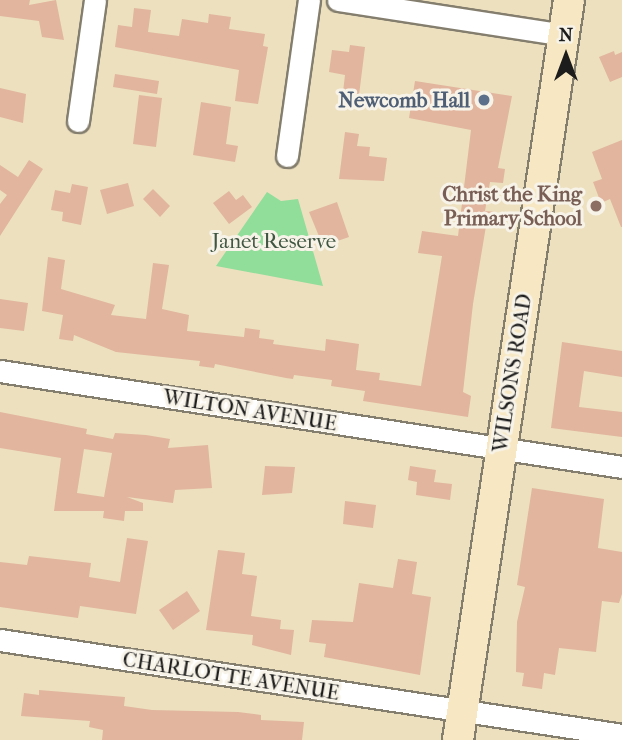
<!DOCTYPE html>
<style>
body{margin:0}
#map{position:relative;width:622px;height:740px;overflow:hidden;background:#ede0bf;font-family:"IM FELL French Canon",serif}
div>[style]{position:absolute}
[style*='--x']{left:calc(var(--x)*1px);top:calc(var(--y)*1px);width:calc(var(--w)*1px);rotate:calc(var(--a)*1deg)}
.green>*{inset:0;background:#91dd9a}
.building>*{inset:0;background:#e1b59e}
.roads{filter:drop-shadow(2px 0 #847e6e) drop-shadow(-2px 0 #847e6e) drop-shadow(0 2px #847e6e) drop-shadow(0 -2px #847e6e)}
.street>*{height:21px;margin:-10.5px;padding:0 10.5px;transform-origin:10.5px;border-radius:10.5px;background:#fff}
.secondary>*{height:30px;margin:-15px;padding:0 15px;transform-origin:15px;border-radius:15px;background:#f7e8c3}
.dots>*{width:19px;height:19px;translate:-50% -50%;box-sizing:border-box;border:4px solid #f7f3e8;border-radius:50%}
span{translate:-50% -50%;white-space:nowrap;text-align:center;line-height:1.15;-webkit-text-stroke:6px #f7f3e8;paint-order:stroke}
.service-label{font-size:21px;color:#4e5e75;font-weight:700}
.right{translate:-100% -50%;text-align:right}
.education-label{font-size:21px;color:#785e54;font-weight:700}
.park-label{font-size:21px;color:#3f5642}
.street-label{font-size:21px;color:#1c1c1c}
.north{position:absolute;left:531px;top:21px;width:70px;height:70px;-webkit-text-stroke:5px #f7f3e8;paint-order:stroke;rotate:0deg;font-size:19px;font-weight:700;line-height:28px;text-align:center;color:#1c1c1c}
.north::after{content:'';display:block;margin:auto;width:24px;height:32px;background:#1c1c1c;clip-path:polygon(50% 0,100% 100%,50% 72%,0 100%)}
</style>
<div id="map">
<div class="green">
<div style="clip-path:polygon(267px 192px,281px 201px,298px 199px,323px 286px,216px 266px)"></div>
</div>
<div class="building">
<div style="clip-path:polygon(0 0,30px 0,29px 5px,56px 0,64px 40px,42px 37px,39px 21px,0 16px)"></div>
<div style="clip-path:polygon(134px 8px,151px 10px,148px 32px,179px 36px,182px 19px,208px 23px,209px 14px,231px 17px,229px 29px,265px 34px,263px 46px,268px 47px,258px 104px,235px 101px,239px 70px,115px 47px,118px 25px,132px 27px)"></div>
<div style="clip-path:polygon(350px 45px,365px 47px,359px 95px,343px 92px,345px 75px,329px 72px,332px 50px,349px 52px)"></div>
<div style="clip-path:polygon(614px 51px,615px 55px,622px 52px,622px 77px,610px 82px,599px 57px)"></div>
<div style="clip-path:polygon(115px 74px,159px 81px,157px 94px,113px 87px)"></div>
<div style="clip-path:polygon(415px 81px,512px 96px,498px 168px,505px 169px,503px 183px,490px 182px,485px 211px,496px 212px,494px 227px,486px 226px,473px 304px,463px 392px,471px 396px,468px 417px,363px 401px,365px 391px,331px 386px,332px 380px,294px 375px,293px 379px,286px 378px,215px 364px,214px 368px,199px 366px,200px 361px,116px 352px,74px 335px,73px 341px,59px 339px,63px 315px,42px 311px,48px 257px,65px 260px,61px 289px,115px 305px,111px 315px,146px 319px,153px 263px,169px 265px,162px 309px,189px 315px,187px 331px,244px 337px,245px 328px,260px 330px,259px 338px,274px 340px,273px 344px,325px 351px,326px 339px,359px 344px,356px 370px,380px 373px,379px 380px,421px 386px,442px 256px,418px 253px,422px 231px,458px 236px,471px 130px,409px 118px)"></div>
<div style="clip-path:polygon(0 88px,26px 94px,23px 123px,0 117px)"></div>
<div style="clip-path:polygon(139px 95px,162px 98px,156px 147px,133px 144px)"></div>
<div style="clip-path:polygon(201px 102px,231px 107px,226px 144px,238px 146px,235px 162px,193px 155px)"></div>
<div style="clip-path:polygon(345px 132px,359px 134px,357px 146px,370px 147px,369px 156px,387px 158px,384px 181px,339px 179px)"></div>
<div style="clip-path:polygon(622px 140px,622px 227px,621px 227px,610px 199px,601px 203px,593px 182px,602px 179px,592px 152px)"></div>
<div style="clip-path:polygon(29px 160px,43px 169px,0 236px,0 204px,7px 195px,0 190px,0 165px,18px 177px)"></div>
<div style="clip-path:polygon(128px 183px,134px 206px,107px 214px,100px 190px)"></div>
<div style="clip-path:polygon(72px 184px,88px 187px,81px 225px,62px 221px,63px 212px,51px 210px,55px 190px,70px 193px)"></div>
<div style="clip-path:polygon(153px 189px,170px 206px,160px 217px,143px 199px)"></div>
<div style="clip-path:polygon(229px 191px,236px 200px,243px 195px,252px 207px,229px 224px,213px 203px)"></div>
<div style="clip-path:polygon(337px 202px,349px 237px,323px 246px,309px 212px)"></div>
<div style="clip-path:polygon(0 299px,28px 303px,24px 331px,0 328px)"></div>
<div style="clip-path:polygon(562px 342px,622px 351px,622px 377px,584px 371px,579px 407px,622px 412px,622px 437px,551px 428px)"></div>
<div style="clip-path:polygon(evenodd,0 412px,87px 429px,86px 434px,113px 439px,115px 433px,146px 435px,170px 439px,168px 448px,208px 445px,212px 488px,175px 490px,173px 503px,127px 497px,143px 503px,143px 511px,125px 511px,124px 521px,103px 518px,104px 511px,54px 511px,61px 458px,0 448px,0 412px,84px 449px,112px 453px,104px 497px,77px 493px,84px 449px)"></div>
<div style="clip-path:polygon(265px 466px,295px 467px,292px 493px,262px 495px)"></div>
<div style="clip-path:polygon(410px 466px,436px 470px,434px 482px,452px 484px,450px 500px,416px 495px,417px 482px,408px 480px)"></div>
<div style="clip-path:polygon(532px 488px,604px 499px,598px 548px,622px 552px,622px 594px,619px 603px,602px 601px,596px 652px,559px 648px,555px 675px,544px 673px,542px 689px,522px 686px,524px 673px,516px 672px,517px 622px,525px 587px,517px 585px)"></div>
<div style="clip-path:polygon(345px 501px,376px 505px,373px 528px,343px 524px)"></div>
<div style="clip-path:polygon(127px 538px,148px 541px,136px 614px,80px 606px,78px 618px,0 607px,0 562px,27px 565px,29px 556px,91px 563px,89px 577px,120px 582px)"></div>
<div style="clip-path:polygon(218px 550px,245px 553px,242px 574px,257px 576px,251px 616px,281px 620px,280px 629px,294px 630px,291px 655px,252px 645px,253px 635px,206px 630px)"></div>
<div style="clip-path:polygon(398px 559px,417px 562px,412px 594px,431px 597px,420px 675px,324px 657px,326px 644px,309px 642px,312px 620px,353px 622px,359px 583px,393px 588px)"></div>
<div style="clip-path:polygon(187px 591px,200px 611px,173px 630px,159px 610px)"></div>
<div style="clip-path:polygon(39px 690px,125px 697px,124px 706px,152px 710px,238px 712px,261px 715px,261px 720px,304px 722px,302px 740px,102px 740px,103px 730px,89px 727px,90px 721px,21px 716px,24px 693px,39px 695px)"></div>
</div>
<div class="roads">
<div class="street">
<div style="--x:338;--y:0;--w:228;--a:8.8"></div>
<div style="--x:78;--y:121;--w:122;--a:-82"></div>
<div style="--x:287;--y:156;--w:158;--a:-82"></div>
<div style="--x:0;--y:371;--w:629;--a:8.77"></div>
<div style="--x:0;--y:640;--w:629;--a:8.68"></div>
</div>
<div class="secondary">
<div style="--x:458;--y:740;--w:748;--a:-81.47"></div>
</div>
</div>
<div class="dots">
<div style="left:484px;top:100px;background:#5c6f8a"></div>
<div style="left:596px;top:206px;background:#8d6e63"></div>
</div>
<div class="service-label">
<span class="right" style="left:470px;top:100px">Newcomb Hall</span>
</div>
<div class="education-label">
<span class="right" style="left:582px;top:206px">Christ the King<br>Primary School</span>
</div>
<div class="park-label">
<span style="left:274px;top:241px">Janet Reserve</span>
</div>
<div class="street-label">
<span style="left:512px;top:373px;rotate:-81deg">WILSONS ROAD</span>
<span style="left:250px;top:410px;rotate:9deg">WILTON AVENUE</span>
<span style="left:231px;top:676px;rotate:9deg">CHARLOTTE AVENUE</span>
</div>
<div class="north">N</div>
</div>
